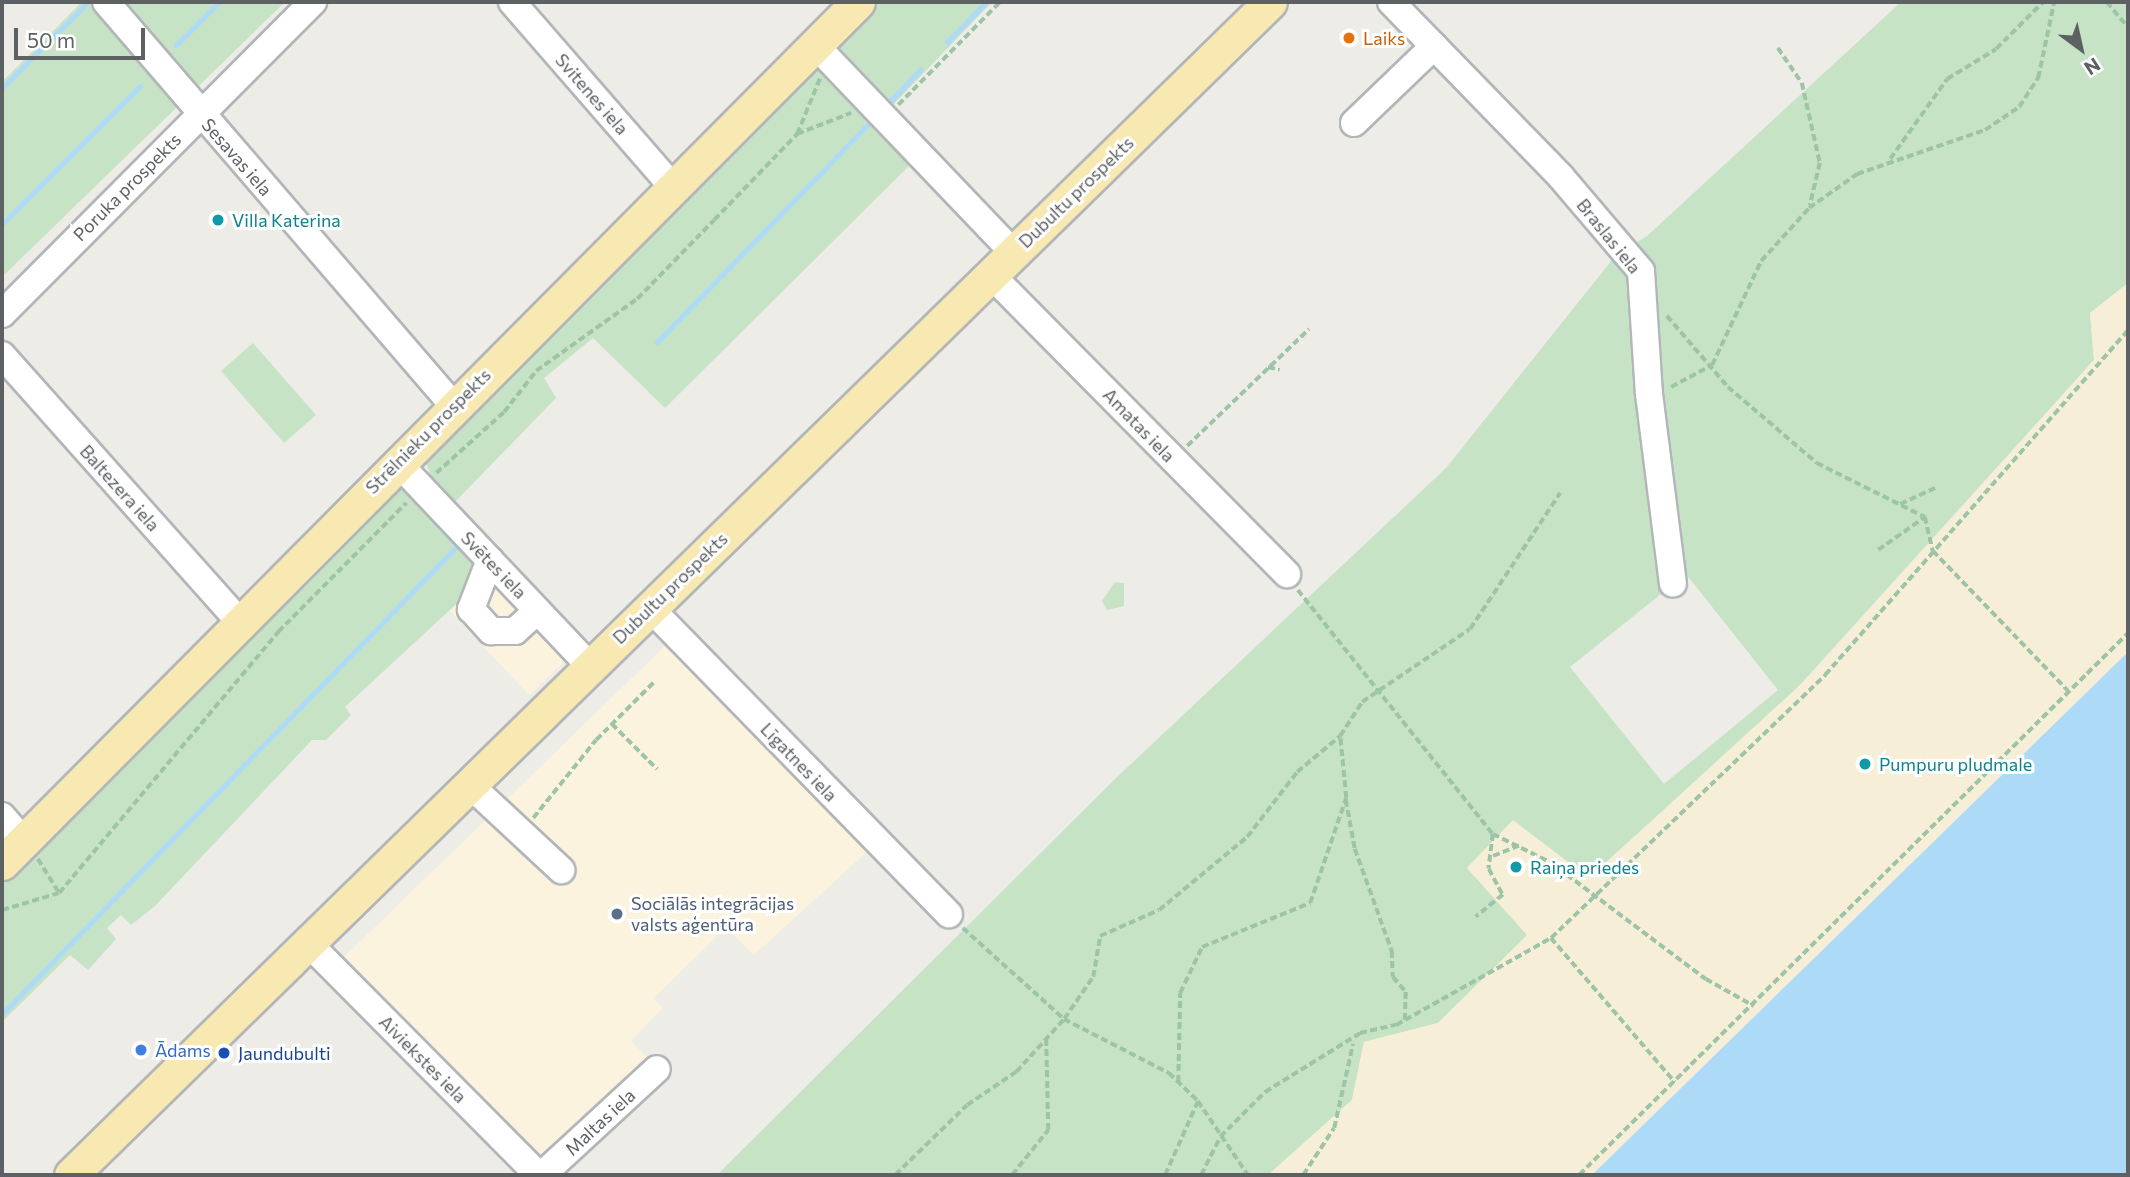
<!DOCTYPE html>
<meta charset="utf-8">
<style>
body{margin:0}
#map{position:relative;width:2130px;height:1177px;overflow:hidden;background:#eeece6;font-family:Commissioner,sans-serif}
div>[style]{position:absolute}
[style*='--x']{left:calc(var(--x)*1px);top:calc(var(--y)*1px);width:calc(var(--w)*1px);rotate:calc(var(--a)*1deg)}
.commercial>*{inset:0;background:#fbf3de}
.green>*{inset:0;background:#c6e3c5}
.sand>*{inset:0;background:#f7eed8}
.water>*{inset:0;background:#addaf7}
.stream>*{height:5px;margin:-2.5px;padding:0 2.5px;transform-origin:2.5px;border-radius:2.5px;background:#addaf7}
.path>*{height:3.5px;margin-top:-1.75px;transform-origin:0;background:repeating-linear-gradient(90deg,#9ec4a7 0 7px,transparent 0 10.5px)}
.roads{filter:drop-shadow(2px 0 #b3b6b9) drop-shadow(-2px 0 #b3b6b9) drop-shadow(0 2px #b3b6b9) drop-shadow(0 -2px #b3b6b9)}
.minor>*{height:26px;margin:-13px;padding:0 13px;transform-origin:13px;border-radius:13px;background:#fff}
.major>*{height:33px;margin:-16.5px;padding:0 16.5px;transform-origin:16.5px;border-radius:16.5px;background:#f7e9b1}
.dots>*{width:19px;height:19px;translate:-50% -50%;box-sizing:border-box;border:4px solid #fff;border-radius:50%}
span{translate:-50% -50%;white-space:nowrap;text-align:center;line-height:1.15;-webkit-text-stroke:6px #fff;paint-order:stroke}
.food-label{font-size:18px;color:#c56008}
.left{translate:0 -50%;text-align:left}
.street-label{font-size:18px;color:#5d6164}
.culture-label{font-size:18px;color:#0d838f}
.service-label{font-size:18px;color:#4e5e75}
.shop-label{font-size:18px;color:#366cbe}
.transit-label{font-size:18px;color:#164399}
.frame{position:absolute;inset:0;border:4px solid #5d6164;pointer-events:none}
.north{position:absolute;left:2046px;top:14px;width:70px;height:70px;-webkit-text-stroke:5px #fff;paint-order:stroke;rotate:147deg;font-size:19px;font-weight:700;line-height:28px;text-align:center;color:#5d6164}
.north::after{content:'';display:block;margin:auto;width:24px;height:32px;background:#5d6164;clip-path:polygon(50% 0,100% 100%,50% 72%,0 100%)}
.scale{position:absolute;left:14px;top:28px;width:131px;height:32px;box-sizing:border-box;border:4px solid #5d6164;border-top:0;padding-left:9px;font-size:21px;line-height:24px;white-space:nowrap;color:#5d6164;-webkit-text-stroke:5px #fff;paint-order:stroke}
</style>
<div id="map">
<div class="commercial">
<div style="clip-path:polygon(492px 571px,569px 657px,529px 695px,450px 611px)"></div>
<div style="clip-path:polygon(668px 643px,870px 849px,754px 955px,726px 927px,654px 998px,663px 1008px,631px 1041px,651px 1061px,542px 1164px,341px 960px)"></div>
</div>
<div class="green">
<div style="clip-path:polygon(82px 2px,285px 2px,2px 277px,2px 82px)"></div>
<div style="clip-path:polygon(873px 2px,992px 2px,891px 107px,835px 53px,833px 41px)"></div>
<div style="clip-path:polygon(evenodd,1901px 2px,2128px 2px,2128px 283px,2090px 313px,2094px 360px,1779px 708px,1588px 878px,1512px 821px,1467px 868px,1528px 935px,1438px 1023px,1364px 1042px,1352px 1100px,1268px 1175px,717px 1175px,1116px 778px,1446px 468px,1616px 255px,1647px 236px,1901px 2px,1686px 574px,1778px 690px,1664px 784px,1570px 667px,1686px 574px)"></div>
<div style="clip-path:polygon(813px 63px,913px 162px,665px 408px,593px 338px,544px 378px,556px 398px,452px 505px,439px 497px,426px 463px,431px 441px)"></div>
<div style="clip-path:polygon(253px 343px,316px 415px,284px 443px,221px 371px)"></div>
<div style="clip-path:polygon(397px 488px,412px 491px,492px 571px,345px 707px,351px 715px,326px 740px,312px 740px,154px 907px,131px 925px,121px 915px,107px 928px,116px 939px,88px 970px,70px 955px,2px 1022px,2px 877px)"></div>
<div style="clip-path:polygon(1115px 582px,1124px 583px,1124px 606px,1107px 610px,1102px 601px)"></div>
</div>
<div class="sand">
<div style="clip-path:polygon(2128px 283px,2128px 652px,1591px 1175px,1268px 1175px,1352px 1100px,1364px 1042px,1438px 1023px,1527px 935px,1467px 868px,1513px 820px,1589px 878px,1811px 675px,2094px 360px,2090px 313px)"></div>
</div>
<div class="water">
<div style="clip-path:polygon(2128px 652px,2128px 1175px,1591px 1175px,1592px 1175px)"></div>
</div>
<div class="stream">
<div style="--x:947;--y:42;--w:56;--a:-45.7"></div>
<div style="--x:176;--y:45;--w:61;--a:-45"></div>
<div style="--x:2;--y:88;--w:119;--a:-45"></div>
<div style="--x:888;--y:103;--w:47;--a:-45.9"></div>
<div style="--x:2;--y:224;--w:195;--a:-45"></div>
<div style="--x:657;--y:342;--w:302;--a:-45.9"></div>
<div style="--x:2;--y:1014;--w:658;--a:-45.8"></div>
</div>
<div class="path">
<div style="--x:2107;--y:2;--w:33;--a:50"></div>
<div style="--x:1778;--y:48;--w:42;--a:55.6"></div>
<div style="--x:1802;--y:83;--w:82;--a:77.3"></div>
<div style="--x:1820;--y:163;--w:44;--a:103.1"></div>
<div style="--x:898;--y:105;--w:145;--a:-45.3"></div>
<div style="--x:797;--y:134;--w:58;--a:-21.3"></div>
<div style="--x:1890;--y:159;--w:98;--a:-54.5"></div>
<div style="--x:1947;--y:79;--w:57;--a:-31.5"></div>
<div style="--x:1996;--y:49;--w:66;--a:-45"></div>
<div style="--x:1667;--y:316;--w:94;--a:49.3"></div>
<div style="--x:1728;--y:387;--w:117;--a:40.5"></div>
<div style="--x:1817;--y:463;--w:121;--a:26.6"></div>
<div style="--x:1925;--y:517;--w:35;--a:77"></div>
<div style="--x:1933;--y:551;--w:194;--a:46"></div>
<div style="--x:1268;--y:367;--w:12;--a:14"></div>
<div style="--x:1671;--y:387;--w:47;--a:-28.2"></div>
<div style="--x:1712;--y:365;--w:115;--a:-64.8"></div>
<div style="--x:1761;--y:261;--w:72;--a:-47.8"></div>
<div style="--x:1809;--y:208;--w:59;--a:-35.3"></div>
<div style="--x:1857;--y:174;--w:135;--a:-19"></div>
<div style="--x:1985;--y:130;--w:41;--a:-34.1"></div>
<div style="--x:2019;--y:107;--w:35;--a:-57"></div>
<div style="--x:2038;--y:78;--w:78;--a:-78.1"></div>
<div style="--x:1187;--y:446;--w:169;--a:-43.8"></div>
<div style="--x:436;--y:473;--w:91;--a:-41.9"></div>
<div style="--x:504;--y:412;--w:52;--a:-52"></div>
<div style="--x:536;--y:371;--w:124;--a:-35.5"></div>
<div style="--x:637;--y:299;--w:110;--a:-45.7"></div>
<div style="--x:714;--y:220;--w:120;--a:-46"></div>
<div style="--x:797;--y:134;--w:61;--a:-67.7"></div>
<div style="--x:1900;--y:504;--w:41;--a:-24.7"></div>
<div style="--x:1878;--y:550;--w:57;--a:-35.1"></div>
<div style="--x:1298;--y:590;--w:312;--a:51.4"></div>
<div style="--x:1493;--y:834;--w:35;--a:97"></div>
<div style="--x:1489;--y:869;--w:30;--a:62"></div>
<div style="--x:1503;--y:895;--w:35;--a:141"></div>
<div style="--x:612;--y:724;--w:64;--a:45"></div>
<div style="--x:1346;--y:800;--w:50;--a:79.6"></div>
<div style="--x:1355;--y:849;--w:109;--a:70.1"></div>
<div style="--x:1392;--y:951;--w:26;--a:88"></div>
<div style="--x:1393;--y:977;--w:20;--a:49"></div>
<div style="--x:1406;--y:992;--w:28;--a:92"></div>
<div style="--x:533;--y:818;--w:100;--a:-51.1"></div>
<div style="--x:596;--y:740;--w:83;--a:-45"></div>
<div style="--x:1493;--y:834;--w:64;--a:26.2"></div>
<div style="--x:1550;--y:862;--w:195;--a:36.9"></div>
<div style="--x:1706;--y:979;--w:55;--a:29.4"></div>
<div style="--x:1493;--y:856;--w:29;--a:-22"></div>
<div style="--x:38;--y:859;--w:40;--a:58"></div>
<div style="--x:2;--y:910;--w:59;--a:-16.6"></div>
<div style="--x:59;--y:893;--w:341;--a:-50"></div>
<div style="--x:278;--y:632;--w:182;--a:-45.2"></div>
<div style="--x:963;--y:928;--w:136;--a:42"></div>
<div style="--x:1064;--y:1019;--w:118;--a:27.2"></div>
<div style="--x:1169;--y:1073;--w:40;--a:44"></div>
<div style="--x:1198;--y:1101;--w:89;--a:56"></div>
<div style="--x:1551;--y:938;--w:190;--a:49.3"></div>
<div style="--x:1178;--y:1082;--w:89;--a:-88.7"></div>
<div style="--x:1180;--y:993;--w:51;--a:-64.4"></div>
<div style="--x:1202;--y:947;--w:117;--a:-22.2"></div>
<div style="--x:1310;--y:903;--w:111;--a:-71.1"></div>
<div style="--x:1346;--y:798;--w:62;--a:-95.5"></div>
<div style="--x:895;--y:1175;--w:100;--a:-44.2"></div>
<div style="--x:967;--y:1105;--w:59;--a:-34"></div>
<div style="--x:1016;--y:1072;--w:72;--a:-47.8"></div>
<div style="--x:1064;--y:1019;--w:51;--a:-55.4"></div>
<div style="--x:1093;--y:977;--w:42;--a:-80.3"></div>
<div style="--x:1100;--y:936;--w:64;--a:-23.8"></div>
<div style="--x:1159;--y:910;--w:114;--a:-39.7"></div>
<div style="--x:1247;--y:837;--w:82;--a:-52.4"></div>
<div style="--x:1297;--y:772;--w:56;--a:-39.9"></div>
<div style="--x:1340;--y:736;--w:40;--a:-57.1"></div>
<div style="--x:1362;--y:702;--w:130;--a:-34.1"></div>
<div style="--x:1470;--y:629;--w:163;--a:-56.5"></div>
<div style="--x:1012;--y:1175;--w:58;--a:-51.3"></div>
<div style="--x:1048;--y:1130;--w:90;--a:-91.3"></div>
<div style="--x:1165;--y:1175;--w:81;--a:-66"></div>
<div style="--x:1201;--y:1175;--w:42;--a:-63.4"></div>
<div style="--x:1220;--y:1137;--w:64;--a:-45"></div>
<div style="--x:1265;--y:1092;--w:112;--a:-31.8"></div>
<div style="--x:1360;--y:1033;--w:37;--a:-13"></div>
<div style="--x:1396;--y:1025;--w:178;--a:-29.3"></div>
<div style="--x:1551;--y:938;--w:380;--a:-43.8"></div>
<div style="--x:1825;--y:675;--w:459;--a:-48.7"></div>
<div style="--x:1303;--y:1175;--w:56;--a:-56.6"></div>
<div style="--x:1334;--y:1128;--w:86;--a:-77.3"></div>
<div style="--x:1579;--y:1175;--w:771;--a:-44.63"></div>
</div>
<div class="roads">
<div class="minor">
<div style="--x:106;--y:2;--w:532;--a:49.27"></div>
<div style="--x:512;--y:2;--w:245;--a:49"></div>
<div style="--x:1391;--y:2;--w:244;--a:45.8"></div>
<div style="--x:1561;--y:177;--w:123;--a:49.6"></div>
<div style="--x:1641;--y:271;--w:123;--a:86.3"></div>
<div style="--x:1649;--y:394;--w:191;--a:82.8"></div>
<div style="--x:815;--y:45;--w:288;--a:46.3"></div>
<div style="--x:1354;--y:123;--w:111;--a:-43.9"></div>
<div style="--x:991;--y:275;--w:421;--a:45.3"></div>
<div style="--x:2;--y:314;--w:441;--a:-45.1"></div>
<div style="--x:2;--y:355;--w:356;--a:48.3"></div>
<div style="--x:397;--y:462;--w:282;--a:46.6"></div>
<div style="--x:490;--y:560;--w:53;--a:111.2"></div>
<div style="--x:471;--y:609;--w:30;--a:48"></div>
<div style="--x:491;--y:631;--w:24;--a:0"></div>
<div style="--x:515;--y:631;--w:30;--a:-42"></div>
<div style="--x:650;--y:608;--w:428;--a:45.7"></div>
<div style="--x:470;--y:785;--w:125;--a:43"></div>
<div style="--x:2;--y:816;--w:33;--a:49"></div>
<div style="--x:308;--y:943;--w:327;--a:45.2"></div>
<div style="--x:542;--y:1175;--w:156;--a:-42.7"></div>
</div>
<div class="major">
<div style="--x:2;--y:863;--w:1214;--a:-45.17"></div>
<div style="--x:71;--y:1175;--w:1677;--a:-44.37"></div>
</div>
</div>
<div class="dots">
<div style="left:1349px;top:38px;background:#e8710a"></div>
<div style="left:218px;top:220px;background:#0f9aa8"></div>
<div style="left:1865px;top:764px;background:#0f9aa8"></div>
<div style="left:1516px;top:867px;background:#0f9aa8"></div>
<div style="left:617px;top:914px;background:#5c6f8a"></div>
<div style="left:141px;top:1050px;background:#3f7fe0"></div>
<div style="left:224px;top:1053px;background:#1a4fb4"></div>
</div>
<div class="food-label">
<span class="left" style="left:1363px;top:38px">Laiks</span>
</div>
<div class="street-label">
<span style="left:592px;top:94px;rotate:49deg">Svitenes iela</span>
<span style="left:237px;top:157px;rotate:49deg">Sesavas iela</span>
<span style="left:127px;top:187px;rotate:-45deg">Poruka prospekts</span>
<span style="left:1076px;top:192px;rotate:-44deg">Dubultu prospekts</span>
<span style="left:1609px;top:236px;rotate:51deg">Braslas iela</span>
<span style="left:1139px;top:425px;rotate:46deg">Amatas iela</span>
<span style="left:428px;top:431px;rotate:-45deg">Strēlnieku prospekts</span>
<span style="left:120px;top:488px;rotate:48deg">Baltezera iela</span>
<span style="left:494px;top:565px;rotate:46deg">Svētes iela</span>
<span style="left:670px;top:588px;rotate:-44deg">Dubultu prospekts</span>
<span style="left:799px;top:762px;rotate:46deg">Līgatnes iela</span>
<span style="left:423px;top:1059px;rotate:45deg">Aiviekstes iela</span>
<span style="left:600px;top:1122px;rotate:-43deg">Maltas iela</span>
</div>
<div class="culture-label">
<span class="left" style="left:232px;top:220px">Villa Katerina</span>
<span class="left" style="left:1879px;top:764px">Pumpuru pludmale</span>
<span class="left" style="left:1530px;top:867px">Raiņa priedes</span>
</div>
<div class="service-label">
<span class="left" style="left:631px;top:914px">Sociālās integrācijas<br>valsts aģentūra</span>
</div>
<div class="shop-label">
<span class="left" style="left:155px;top:1050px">Ādams</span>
</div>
<div class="transit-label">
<span class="left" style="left:238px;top:1053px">Jaundubulti</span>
</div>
<div class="frame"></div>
<div class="north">N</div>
<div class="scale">50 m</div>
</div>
